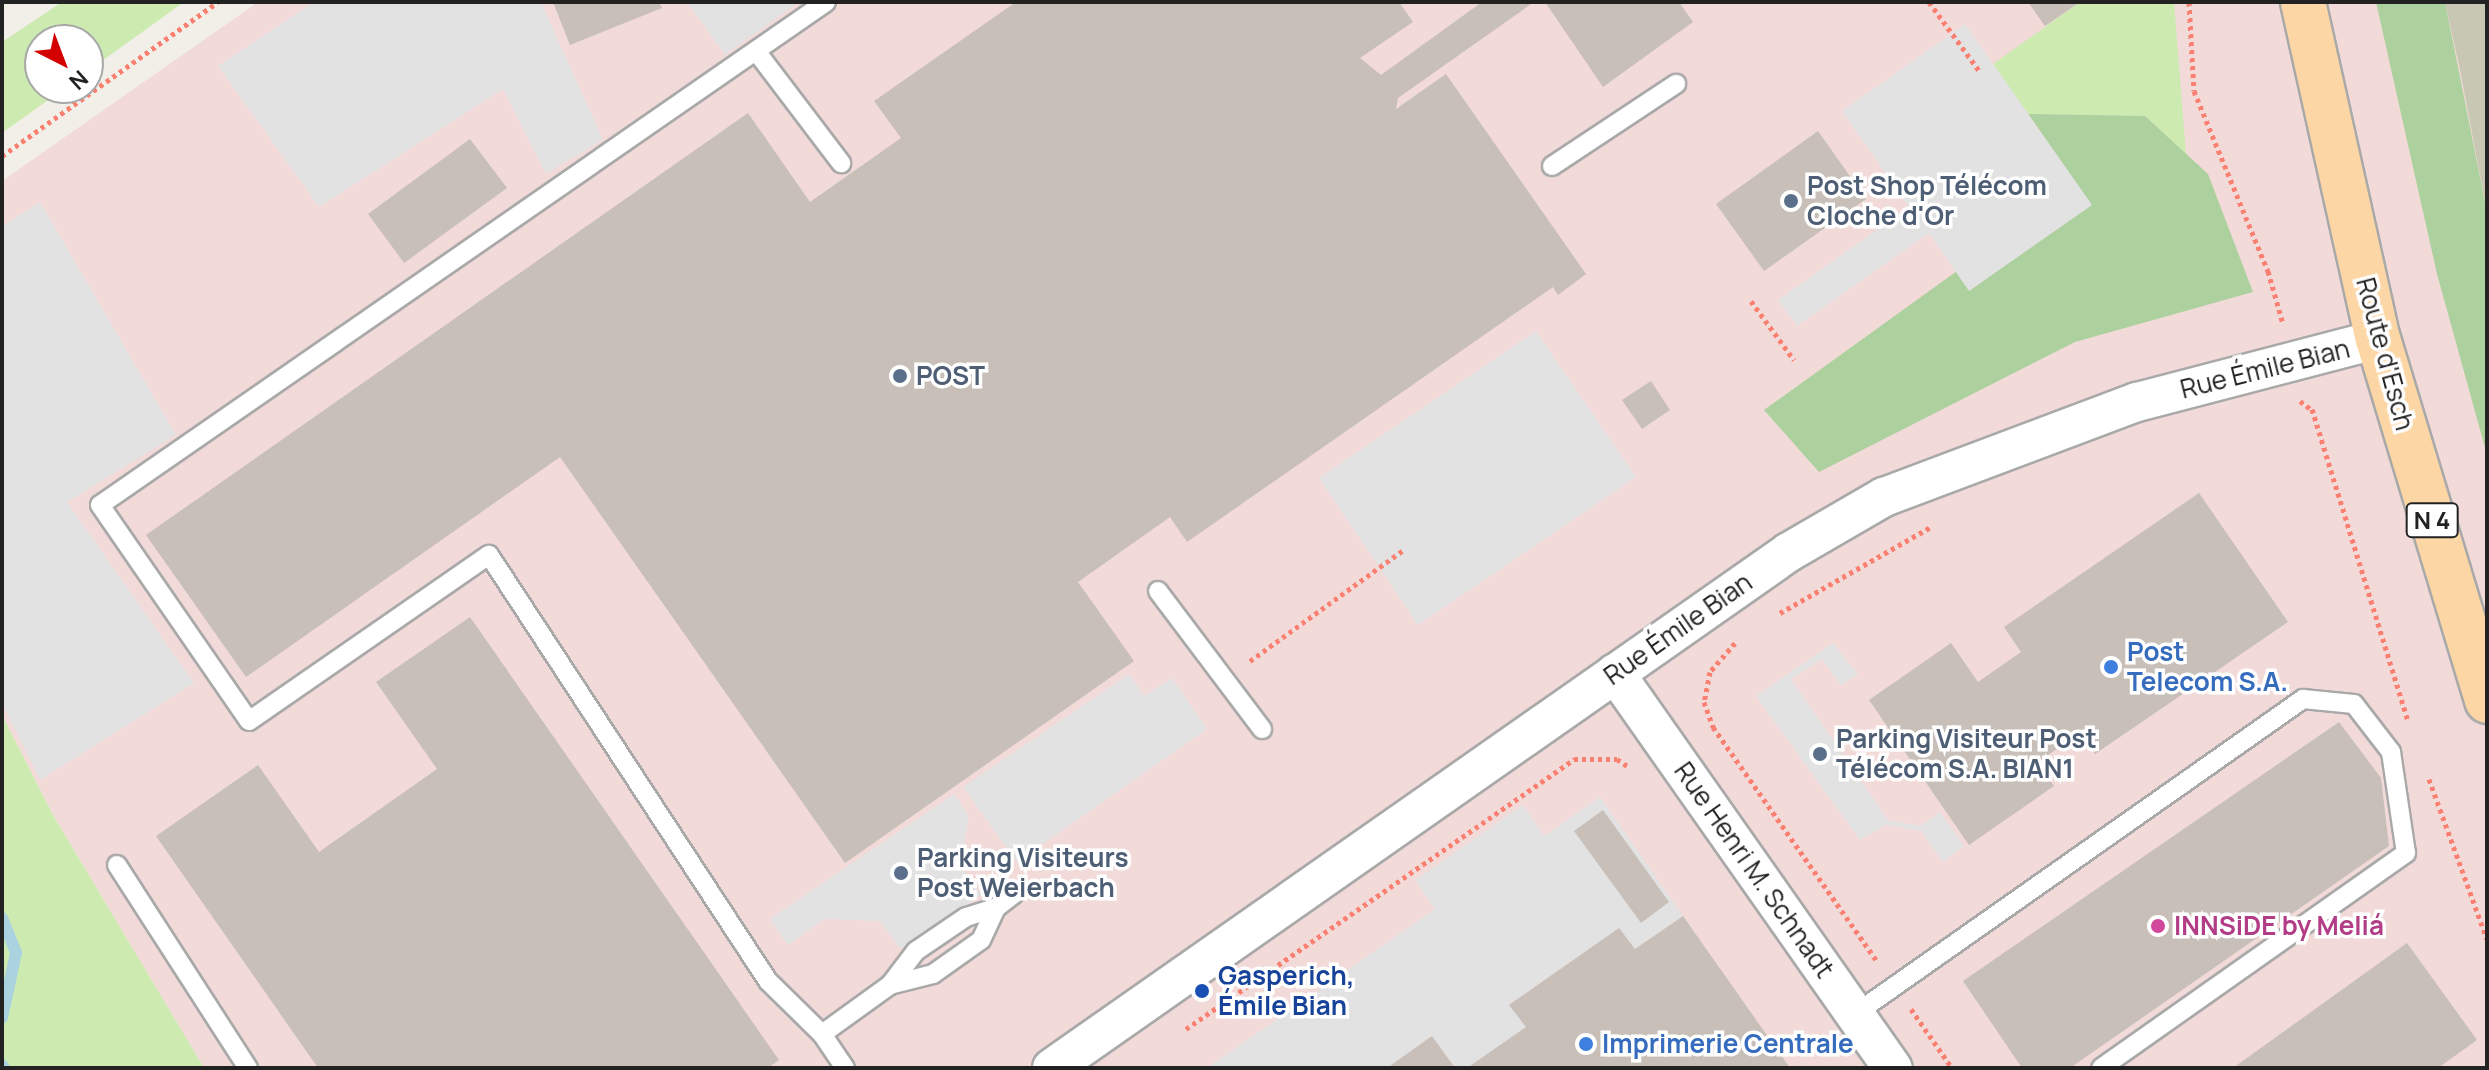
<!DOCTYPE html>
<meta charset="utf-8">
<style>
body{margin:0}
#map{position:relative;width:2489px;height:1070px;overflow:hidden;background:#f2efe9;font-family:Manrope,sans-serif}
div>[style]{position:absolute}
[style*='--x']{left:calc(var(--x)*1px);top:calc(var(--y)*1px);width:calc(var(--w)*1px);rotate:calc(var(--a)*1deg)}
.commercial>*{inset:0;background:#f2dad9}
.construction>*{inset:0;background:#c7c7b4}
.grass>*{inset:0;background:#cdebb0}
.forest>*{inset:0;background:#add19e}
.parking>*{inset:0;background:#e2e2e2}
.stream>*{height:12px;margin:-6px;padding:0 6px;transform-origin:6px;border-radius:6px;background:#aad3df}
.building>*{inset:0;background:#c7bfb8}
.path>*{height:5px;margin-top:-2.5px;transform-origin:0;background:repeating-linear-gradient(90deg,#fa8072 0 4px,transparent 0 8px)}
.roads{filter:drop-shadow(2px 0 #a9a9a9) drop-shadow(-2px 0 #a9a9a9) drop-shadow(0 2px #a9a9a9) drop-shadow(0 -2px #a9a9a9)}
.service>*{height:18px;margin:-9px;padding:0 9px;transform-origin:9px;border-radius:9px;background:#fff}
.minor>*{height:38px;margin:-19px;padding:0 19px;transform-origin:19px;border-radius:19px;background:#fff}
.primary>*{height:44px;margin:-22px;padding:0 22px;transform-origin:22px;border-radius:22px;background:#fcd6a4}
.dots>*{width:22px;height:22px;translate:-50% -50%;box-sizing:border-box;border:4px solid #fff;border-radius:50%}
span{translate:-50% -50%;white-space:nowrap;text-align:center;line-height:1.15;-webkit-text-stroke:7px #fff;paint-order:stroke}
.shield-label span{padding:2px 6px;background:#fff;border:2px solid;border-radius:6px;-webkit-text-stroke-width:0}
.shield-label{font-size:24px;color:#222;font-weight:700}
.service-label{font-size:26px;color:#4e5e75;font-weight:700}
.left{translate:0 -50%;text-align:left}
.street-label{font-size:26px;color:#222}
.shop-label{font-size:26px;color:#366cbe;font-weight:700}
.hotel-label{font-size:26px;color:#b23c85;font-weight:700}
.transit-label{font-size:26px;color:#164399;font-weight:700}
.frame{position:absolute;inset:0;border:4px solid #222;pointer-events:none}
.north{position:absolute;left:24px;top:24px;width:80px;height:80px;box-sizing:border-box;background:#fff;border:2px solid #a7a7a7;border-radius:50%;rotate:138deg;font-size:22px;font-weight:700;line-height:32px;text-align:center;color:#222}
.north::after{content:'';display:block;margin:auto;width:28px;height:36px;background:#d40000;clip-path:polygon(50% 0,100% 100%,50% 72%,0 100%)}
</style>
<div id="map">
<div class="commercial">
<div style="clip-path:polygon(258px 2px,2487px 2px,2487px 1068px,204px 1068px,53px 815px,2px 715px,2px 181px)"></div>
</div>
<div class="construction">
<div style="clip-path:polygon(2445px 2px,2487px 2px,2487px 212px,2460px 70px)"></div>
</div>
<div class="grass">
<div style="clip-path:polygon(62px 2px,184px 2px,88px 71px,88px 40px,40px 40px,40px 88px,65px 88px,2px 133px,2px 42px)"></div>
<div style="clip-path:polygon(2080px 2px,2174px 2px,2186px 154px,2145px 116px,2028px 114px,1993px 64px)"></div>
<div style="clip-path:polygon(2px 715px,53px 815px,204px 1068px,2px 1068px)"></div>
</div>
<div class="forest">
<div style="clip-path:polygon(2376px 2px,2445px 2px,2487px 212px,2487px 455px,2437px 274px)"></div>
<div style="clip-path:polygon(2028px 114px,2145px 116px,2208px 174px,2253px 292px,2075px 342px,1819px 472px,1764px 410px,1957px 271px,1970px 290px,2091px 204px)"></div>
</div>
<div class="parking">
<div style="clip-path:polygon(314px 2px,541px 2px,603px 140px,546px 174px,503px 89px,319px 207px,218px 66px)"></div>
<div style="clip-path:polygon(687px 2px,799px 2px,725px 55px)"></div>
<div style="clip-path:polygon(1965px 24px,2092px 205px,1969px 291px,1929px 233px,1797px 326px,1778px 300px,1909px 207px,1842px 111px)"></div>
<div style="clip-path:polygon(40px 202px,176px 435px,67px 502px,194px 683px,40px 780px,2px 703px,2px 226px)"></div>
<div style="clip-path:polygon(1536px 331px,1636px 477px,1418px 625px,1319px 478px)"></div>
<div style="clip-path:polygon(1833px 643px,1858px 674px,1841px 685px,1822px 659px,1791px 679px,1888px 820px,1920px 826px,1940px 812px,1964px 846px,1943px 862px,1921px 831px,1886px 825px,1860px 840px,1756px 696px)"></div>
<div style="clip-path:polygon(1129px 674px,1144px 696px,1172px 678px,1207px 729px,1017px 862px,963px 787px)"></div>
<div style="clip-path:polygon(954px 794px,969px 816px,960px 866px,981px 895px,900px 949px,880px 921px,824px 919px,788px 945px,770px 919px)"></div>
<div style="clip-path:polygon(1600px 797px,1683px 916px,1635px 949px,1619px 928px,1510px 1004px,1526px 1027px,1467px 1068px,1455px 1068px,1432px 1036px,1387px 1068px,1207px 1068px,1435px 909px,1415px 880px,1523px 805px,1544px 836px)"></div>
</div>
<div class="stream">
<div style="--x:2;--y:918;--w:38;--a:68"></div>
<div style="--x:16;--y:953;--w:66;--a:102.2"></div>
<div style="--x:2;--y:1065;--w:4;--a:56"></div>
</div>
<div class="building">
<div style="clip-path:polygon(553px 2px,659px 2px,662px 8px,570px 45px)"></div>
<div style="clip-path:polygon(1016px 2px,1399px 2px,1413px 22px,1360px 58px,1381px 75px,1482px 2px,1534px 2px,1398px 98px,1396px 109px,1446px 74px,1586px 274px,1558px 295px,1553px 287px,1187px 542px,1170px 517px,1078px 582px,1134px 661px,845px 863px,560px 457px,246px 677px,146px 535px,748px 113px,810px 202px,901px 138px,874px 101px)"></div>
<div style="clip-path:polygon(1545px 2px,1679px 2px,1693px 22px,1603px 87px)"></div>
<div style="clip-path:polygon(2028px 2px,2080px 2px,2045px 26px)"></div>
<div style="clip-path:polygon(1818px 131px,1866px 199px,1764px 271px,1716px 204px)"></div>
<div style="clip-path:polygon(470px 139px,507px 188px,404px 263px,368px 214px)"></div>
<div style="clip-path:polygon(1651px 381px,1670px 410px,1642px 429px,1622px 400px)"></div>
<div style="clip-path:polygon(2199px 493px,2288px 622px,2095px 754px,2080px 733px,2038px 762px,2054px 786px,1969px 845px,1869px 700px,1951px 643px,1978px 682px,2021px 652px,2004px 627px)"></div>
<div style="clip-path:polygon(470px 617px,779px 1060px,768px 1068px,318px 1068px,156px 836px,258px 765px,319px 852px,437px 769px,376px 682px)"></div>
<div style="clip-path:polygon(2339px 722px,2381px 778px,2389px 846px,2070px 1068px,2022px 1068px,1963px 981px)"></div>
<div style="clip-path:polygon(1603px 810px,1669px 902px,1641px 923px,1574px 831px)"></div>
<div style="clip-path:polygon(1683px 916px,1790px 1068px,1467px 1068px,1526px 1027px,1509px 1005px,1619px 928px,1635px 949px)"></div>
<div style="clip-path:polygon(2407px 943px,2477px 1040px,2438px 1068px,2233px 1068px)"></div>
<div style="clip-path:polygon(1432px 1036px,1455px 1068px,1387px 1068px)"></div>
</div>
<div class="path">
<div style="--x:1929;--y:2;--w:87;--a:53.9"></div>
<div style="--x:2189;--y:2;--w:89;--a:86.8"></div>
<div style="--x:2194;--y:91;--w:195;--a:67.7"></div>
<div style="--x:2268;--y:271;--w:55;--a:74.2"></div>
<div style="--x:2;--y:156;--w:265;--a:-35.5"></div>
<div style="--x:1751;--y:301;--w:73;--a:53.9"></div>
<div style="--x:2300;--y:401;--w:15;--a:37"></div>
<div style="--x:2312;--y:409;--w:326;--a:72.9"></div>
<div style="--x:1780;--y:613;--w:174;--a:-29.7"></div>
<div style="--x:1735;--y:643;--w:38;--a:131"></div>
<div style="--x:1710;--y:672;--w:31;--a:101"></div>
<div style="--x:1704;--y:702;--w:27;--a:70"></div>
<div style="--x:1713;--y:727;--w:286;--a:55"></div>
<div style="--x:1250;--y:661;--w:191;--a:-35.9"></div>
<div style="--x:2429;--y:779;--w:170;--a:70.1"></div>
<div style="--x:1911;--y:1009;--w:72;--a:55.2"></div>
<div style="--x:1186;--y:1029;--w:473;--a:-34.8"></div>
<div style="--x:1574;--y:759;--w:43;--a:0"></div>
<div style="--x:1617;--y:759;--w:14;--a:34"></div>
</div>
<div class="roads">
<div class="service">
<div style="--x:826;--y:2;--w:883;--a:145.28"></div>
<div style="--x:100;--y:505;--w:262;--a:55.4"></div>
<div style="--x:249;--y:721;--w:292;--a:-34.7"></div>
<div style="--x:489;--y:555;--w:509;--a:56.78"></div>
<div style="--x:768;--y:981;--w:76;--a:44.5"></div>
<div style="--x:822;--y:1034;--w:41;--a:55.9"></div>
<div style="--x:756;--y:51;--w:141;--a:52.8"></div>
<div style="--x:1552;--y:166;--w:149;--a:-33.5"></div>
<div style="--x:1158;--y:591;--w:173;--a:53"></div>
<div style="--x:117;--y:865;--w:242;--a:57.2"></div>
<div style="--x:996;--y:908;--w:23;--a:-38"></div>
<div style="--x:1855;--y:1014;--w:548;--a:-35.11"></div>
<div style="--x:2303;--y:699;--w:51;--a:5.6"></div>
<div style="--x:2354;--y:704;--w:61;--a:52.4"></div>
<div style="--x:2391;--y:752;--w:102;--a:81.6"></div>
<div style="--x:2406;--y:853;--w:373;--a:144.8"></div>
<div style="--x:822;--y:1034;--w:84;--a:-35.8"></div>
<div style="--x:890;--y:985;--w:43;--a:-52.6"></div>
<div style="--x:916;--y:951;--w:60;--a:-34.2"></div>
<div style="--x:966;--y:917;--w:31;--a:-17"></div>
<div style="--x:996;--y:908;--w:35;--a:115"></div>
<div style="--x:981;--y:940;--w:59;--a:144.7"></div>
<div style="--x:933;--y:974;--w:44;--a:165.7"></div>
</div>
<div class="minor">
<div style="--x:1615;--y:673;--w:483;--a:54.9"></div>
<div style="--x:1052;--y:1068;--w:900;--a:-35"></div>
<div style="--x:1789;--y:552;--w:110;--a:-30.1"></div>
<div style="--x:1884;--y:497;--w:270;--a:-20.6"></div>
<div style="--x:2137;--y:402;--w:249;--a:-14.6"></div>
</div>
<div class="primary">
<div style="--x:2303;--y:2;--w:345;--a:77.5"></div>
<div style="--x:2378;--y:339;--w:378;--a:73.2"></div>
</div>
</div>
<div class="dots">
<div style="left:1791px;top:201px;background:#5c6f8a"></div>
<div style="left:900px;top:376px;background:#5c6f8a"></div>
<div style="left:2111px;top:667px;background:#3f7fe0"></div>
<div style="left:1820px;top:754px;background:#5c6f8a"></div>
<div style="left:901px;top:873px;background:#5c6f8a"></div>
<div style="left:2158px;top:926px;background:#d1479c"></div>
<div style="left:1202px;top:991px;background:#1a4fb4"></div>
<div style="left:1586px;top:1044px;background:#3f7fe0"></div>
</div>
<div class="shield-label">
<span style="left:2432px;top:520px">N 4</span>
</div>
<div class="service-label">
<span class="left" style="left:1807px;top:201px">Post Shop Télécom<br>Cloche d'Or</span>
<span class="left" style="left:916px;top:376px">POST</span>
<span class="left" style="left:1836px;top:754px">Parking Visiteur Post<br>Télécom S.A. BIAN1</span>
<span class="left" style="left:917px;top:873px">Parking Visiteurs<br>Post Weierbach</span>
</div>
<div class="street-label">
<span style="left:2385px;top:354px;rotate:75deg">Route d'Esch</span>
<span style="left:2265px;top:369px;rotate:-14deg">Rue Émile Bian</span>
<span style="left:1678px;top:629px;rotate:-35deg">Rue Émile Bian</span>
<span style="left:1754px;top:870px;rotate:55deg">Rue Henri M. Schnadt</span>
</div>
<div class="shop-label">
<span class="left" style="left:2127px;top:667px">Post<br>Telecom S.A.</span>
<span class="left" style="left:1602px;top:1044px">Imprimerie Centrale</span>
</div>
<div class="hotel-label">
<span class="left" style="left:2174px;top:926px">INNSiDE by Meliá</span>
</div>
<div class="transit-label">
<span class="left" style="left:1218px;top:991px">Gasperich,<br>Émile Bian</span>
</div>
<div class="frame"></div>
<div class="north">N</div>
</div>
